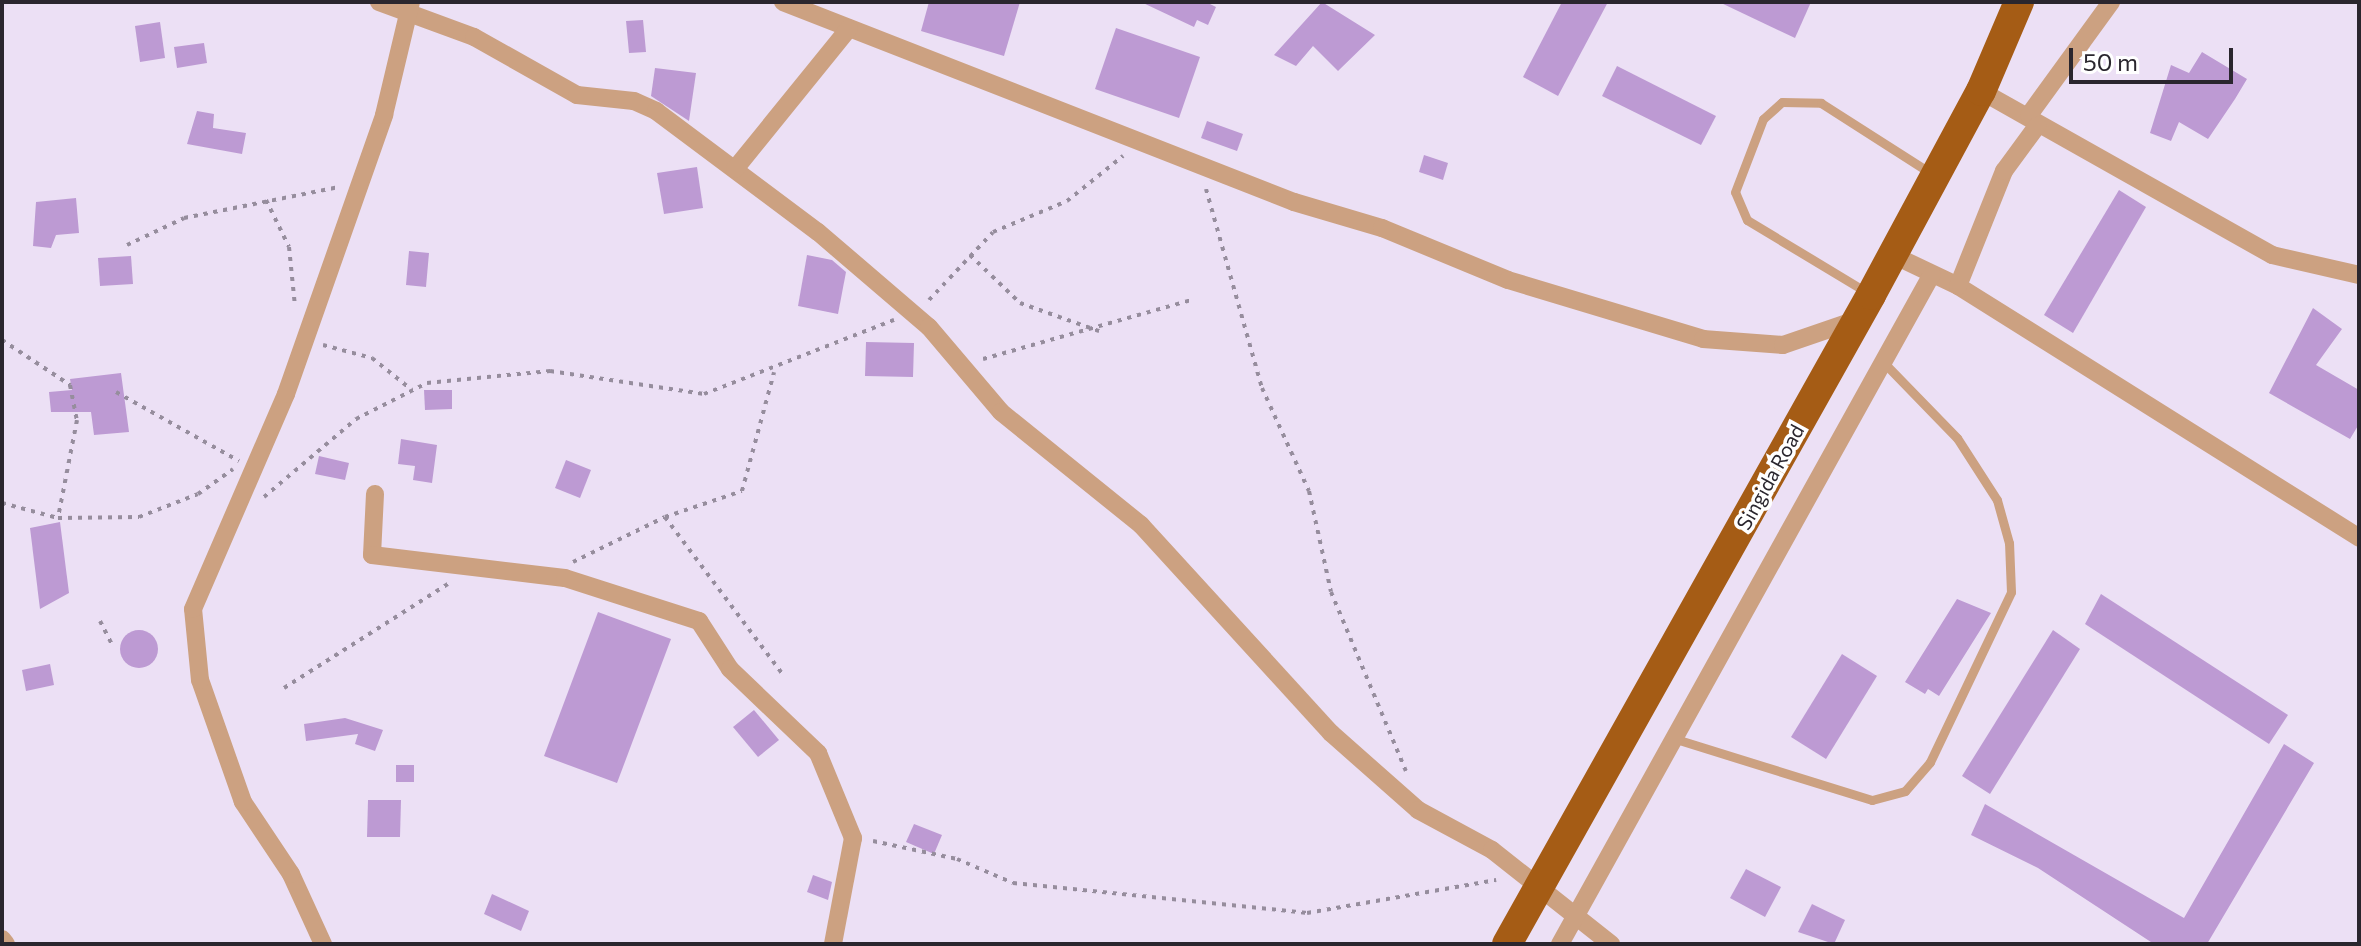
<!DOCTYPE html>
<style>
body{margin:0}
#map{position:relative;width:2361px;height:946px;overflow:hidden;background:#ece0f5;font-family:Commissioner,sans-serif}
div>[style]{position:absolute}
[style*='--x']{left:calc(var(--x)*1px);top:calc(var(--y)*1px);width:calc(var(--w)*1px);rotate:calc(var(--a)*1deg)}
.building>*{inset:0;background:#bd9ad3}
.round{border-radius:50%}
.path>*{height:4px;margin-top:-2px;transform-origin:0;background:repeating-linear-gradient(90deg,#968d9d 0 4px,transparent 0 10px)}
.service>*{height:9px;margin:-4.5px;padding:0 4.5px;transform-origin:4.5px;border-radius:4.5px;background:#cca181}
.minor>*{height:18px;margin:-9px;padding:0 9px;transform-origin:9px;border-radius:9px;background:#cca181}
.trunk>*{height:30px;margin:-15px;padding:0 15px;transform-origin:15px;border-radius:15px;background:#a55c15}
span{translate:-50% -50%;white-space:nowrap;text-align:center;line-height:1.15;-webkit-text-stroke:7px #fff;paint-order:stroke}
.street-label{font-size:20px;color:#2a262e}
.frame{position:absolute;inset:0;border:4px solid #2a262e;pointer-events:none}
.scale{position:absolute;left:2069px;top:48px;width:164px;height:36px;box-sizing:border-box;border:4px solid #2a262e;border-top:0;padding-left:10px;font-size:24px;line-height:28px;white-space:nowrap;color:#2a262e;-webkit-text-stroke:6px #fff;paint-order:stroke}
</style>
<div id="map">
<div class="building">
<div style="clip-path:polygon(929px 2px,1020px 2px,1004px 56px,921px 31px)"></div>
<div style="clip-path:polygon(1141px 2px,1206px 2px,1216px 7px,1208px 25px,1197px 20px,1194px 27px)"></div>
<div style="clip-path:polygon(1322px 2px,1375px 35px,1338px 71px,1313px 46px,1296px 66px,1274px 55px)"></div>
<div style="clip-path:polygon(1562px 2px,1608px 2px,1558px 96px,1523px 77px)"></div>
<div style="clip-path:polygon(1719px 2px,1811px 2px,1795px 38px)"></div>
<div style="clip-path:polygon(643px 20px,646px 52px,629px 53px,626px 21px)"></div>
<div style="clip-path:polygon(160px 22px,165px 58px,140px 62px,135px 26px)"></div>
<div style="clip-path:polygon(1116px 28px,1200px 57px,1179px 118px,1095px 89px)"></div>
<div style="clip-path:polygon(204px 43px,207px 63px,177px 68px,174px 47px)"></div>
<div style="clip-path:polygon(2202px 52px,2247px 79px,2235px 99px,2208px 139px,2179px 122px,2171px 141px,2150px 133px,2171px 65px,2189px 73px)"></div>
<div style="clip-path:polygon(1617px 66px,1716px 116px,1701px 145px,1602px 96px)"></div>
<div style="clip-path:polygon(655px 68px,696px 73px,689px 121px,651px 96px)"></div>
<div style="clip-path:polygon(197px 111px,214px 114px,213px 128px,246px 133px,242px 154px,187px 144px)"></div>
<div style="clip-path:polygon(1207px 121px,1243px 134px,1237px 151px,1201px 138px)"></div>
<div style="clip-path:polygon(1424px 155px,1448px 163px,1443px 180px,1419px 172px)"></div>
<div style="clip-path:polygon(697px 167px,703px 208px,664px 214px,657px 173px)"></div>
<div style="clip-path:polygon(2119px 190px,2146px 207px,2073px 333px,2044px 315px)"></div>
<div style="clip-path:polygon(76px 198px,79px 233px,56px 235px,51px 248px,33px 246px,36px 202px)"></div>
<div style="clip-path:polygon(409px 251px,429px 253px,426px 287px,406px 285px)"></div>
<div style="clip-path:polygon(807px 255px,832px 260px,846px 272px,838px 314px,798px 306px)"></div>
<div style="clip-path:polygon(131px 256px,133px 284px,100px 286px,98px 258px)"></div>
<div style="clip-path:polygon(2313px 308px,2342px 329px,2316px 365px,2359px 390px,2359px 424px,2350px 439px,2269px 393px)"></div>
<div style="clip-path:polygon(866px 342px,914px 343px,913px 377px,865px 376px)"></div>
<div style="clip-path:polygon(121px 373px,129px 432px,94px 435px,91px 412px,51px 412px,49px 392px,72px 390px,70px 379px)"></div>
<div style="clip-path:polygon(424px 390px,452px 390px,452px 409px,425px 410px)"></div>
<div style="clip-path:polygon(401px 439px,437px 445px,432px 483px,413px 480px,415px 466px,398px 464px)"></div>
<div style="clip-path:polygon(319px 456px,349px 463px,345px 480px,315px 474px)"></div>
<div style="clip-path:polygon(566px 460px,591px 470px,580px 498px,555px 488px)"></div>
<div style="clip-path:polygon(60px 522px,69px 593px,40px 609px,30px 528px)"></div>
<div style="clip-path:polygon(2101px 594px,2288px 715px,2269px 744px,2085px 624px)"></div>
<div style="clip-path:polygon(1957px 599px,1991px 613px,1939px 696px,1928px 689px,1925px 694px,1905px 682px)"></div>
<div style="clip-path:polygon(598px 612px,671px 639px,617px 783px,544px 756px)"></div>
<div class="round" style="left:120px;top:630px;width:38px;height:38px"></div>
<div style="clip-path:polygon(2053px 630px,2080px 649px,1990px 794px,1962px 776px)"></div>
<div style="clip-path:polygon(1842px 654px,1877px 676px,1826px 759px,1791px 737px)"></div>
<div style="clip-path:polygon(50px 664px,54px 685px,26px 691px,22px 670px)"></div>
<div style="clip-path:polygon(754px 710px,779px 740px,758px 757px,733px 727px)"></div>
<div style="clip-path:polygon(345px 718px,383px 730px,375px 751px,355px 744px,358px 734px,306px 741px,304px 724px)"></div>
<div style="clip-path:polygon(2284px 744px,2314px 763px,2207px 944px,2154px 944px,2038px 868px,1971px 835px,1985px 804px,2184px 918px)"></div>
<div style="clip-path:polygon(396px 765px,414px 765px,414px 782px,396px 782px)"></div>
<div style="clip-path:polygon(368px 800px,401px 800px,400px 837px,367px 837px)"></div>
<div style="clip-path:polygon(914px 824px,942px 835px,934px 854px,906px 842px)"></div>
<div style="clip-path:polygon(1746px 869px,1781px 887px,1765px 917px,1730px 898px)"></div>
<div style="clip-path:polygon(813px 875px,832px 882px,828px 900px,807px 892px)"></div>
<div style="clip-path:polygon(492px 894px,529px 911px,521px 931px,484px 914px)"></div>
<div style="clip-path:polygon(1812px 904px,1845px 920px,1834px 944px,1798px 932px)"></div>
</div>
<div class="path">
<div style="--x:1206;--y:189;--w:207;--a:74.3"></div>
<div style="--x:1262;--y:388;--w:113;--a:65.5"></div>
<div style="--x:1309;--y:491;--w:103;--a:77.7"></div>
<div style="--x:1331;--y:592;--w:194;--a:67.3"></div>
<div style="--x:266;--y:200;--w:52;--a:63.9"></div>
<div style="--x:289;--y:247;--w:59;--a:84.2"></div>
<div style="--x:127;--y:245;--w:63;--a:-25.3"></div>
<div style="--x:184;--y:218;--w:158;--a:-11.3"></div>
<div style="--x:970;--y:255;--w:69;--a:43.8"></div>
<div style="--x:1020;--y:303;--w:84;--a:19.5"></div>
<div style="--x:929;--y:300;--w:93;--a:-46.7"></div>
<div style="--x:993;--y:232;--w:80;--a:-22.7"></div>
<div style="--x:1067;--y:201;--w:72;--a:-38.8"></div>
<div style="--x:2;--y:340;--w:82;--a:33.5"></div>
<div style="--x:70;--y:385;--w:36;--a:79"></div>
<div style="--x:77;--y:420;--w:100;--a:101"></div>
<div style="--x:323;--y:345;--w:51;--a:14.9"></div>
<div style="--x:372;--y:358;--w:51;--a:38.7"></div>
<div style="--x:983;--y:359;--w:217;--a:-15.8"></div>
<div style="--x:116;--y:392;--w:141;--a:29.3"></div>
<div style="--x:264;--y:497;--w:121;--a:-40.3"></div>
<div style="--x:356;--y:419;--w:80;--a:-26.9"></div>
<div style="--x:427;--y:383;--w:124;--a:-5.6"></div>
<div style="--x:550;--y:371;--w:156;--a:8.5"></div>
<div style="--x:704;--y:394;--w:204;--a:-21.3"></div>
<div style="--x:2;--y:503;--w:58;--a:15"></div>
<div style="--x:58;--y:518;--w:81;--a:-0.7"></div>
<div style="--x:139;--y:517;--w:63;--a:-21.3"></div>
<div style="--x:198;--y:494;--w:43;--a:-35.5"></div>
<div style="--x:665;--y:517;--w:197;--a:53.2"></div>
<div style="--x:573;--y:562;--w:102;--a:-26.1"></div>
<div style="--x:665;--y:517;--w:81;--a:-18.7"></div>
<div style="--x:742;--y:491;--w:123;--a:-74.9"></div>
<div style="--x:100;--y:621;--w:28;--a:63"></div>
<div style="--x:284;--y:688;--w:194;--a:-32.4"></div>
<div style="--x:873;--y:841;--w:86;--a:12.1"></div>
<div style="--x:957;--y:859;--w:61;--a:23.2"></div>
<div style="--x:1013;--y:883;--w:296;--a:5.8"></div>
<div style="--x:1307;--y:913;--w:192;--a:-9.9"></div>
</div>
<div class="service">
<div style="--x:1868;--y:293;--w:141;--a:-148.9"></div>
<div style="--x:1747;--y:220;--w:30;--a:-113"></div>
<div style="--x:1735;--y:192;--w:78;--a:-69"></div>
<div style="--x:1763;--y:119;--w:25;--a:-42"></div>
<div style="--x:1782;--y:102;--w:39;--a:1"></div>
<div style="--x:1821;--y:103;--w:132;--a:32.6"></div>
<div style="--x:1679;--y:740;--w:202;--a:17.3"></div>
<div style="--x:1872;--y:800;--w:34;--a:-15"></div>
<div style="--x:1905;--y:791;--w:38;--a:-49"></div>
<div style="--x:1930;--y:762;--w:188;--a:-64.5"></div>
<div style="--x:2011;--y:592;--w:49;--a:-92.3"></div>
<div style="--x:2009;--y:543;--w:45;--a:-105.6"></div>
<div style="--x:1997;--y:500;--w:74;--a:-122.8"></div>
<div style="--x:1957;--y:438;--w:105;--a:-134.2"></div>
</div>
<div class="minor">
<div style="--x:379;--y:2;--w:101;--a:20.2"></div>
<div style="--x:474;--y:37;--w:118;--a:29.4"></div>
<div style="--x:577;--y:95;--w:57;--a:6"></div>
<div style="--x:634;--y:101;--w:24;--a:24"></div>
<div style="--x:656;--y:111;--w:202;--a:36.8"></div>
<div style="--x:818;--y:232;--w:146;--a:40.6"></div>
<div style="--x:929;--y:327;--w:111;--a:49.7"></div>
<div style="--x:1001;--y:412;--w:180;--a:38.9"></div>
<div style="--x:1141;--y:525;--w:282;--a:47.6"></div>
<div style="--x:1331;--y:733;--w:116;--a:41.5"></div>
<div style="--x:1418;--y:810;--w:84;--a:28.4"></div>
<div style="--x:1492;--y:850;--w:152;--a:38.3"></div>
<div style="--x:783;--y:2;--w:549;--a:21.37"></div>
<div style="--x:1294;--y:202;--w:92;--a:16.5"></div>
<div style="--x:1382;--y:228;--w:136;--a:22.4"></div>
<div style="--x:1508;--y:280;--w:204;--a:16.8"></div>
<div style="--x:1703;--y:339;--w:80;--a:4.3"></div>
<div style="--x:1783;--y:345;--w:77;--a:-18.9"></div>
<div style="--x:1981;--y:91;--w:334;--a:29.4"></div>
<div style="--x:2272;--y:255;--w:89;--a:12.9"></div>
<div style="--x:2029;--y:115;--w:140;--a:-54"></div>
<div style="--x:735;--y:169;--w:181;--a:-51"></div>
<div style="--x:1893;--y:255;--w:72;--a:25.5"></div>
<div style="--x:1958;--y:286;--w:474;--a:32.1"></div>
<div style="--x:1958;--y:286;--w:124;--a:-68.2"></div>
<div style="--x:2004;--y:171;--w:56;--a:-53.7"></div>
<div style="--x:375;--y:494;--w:61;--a:92.8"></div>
<div style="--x:372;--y:555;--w:194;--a:6.8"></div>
<div style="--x:565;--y:578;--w:141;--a:17.8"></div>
<div style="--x:699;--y:621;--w:57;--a:57.1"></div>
<div style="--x:730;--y:669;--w:122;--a:43.7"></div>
<div style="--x:818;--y:753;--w:92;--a:67.6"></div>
<div style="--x:853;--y:838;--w:108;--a:100.7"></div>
<div style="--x:2;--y:939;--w:6;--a:51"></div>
<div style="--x:323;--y:944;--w:77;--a:-114.6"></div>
<div style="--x:291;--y:874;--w:87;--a:-123.7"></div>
<div style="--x:243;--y:802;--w:129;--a:-109.4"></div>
<div style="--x:200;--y:680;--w:71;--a:-95.6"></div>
<div style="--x:193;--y:609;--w:234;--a:-66.6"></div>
<div style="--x:286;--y:394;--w:296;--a:-70.6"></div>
<div style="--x:384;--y:115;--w:116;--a:-76.6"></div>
<div style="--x:1560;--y:944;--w:766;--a:-60.96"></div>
</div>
<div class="trunk">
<div style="--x:1507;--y:944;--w:744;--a:-60.71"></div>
<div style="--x:1871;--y:295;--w:232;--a:-61.7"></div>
<div style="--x:1981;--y:91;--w:97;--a:-66.9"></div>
</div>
<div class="street-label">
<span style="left:1770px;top:477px;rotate:-61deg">Singida Road</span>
</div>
<div class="frame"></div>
<div class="scale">50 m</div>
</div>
